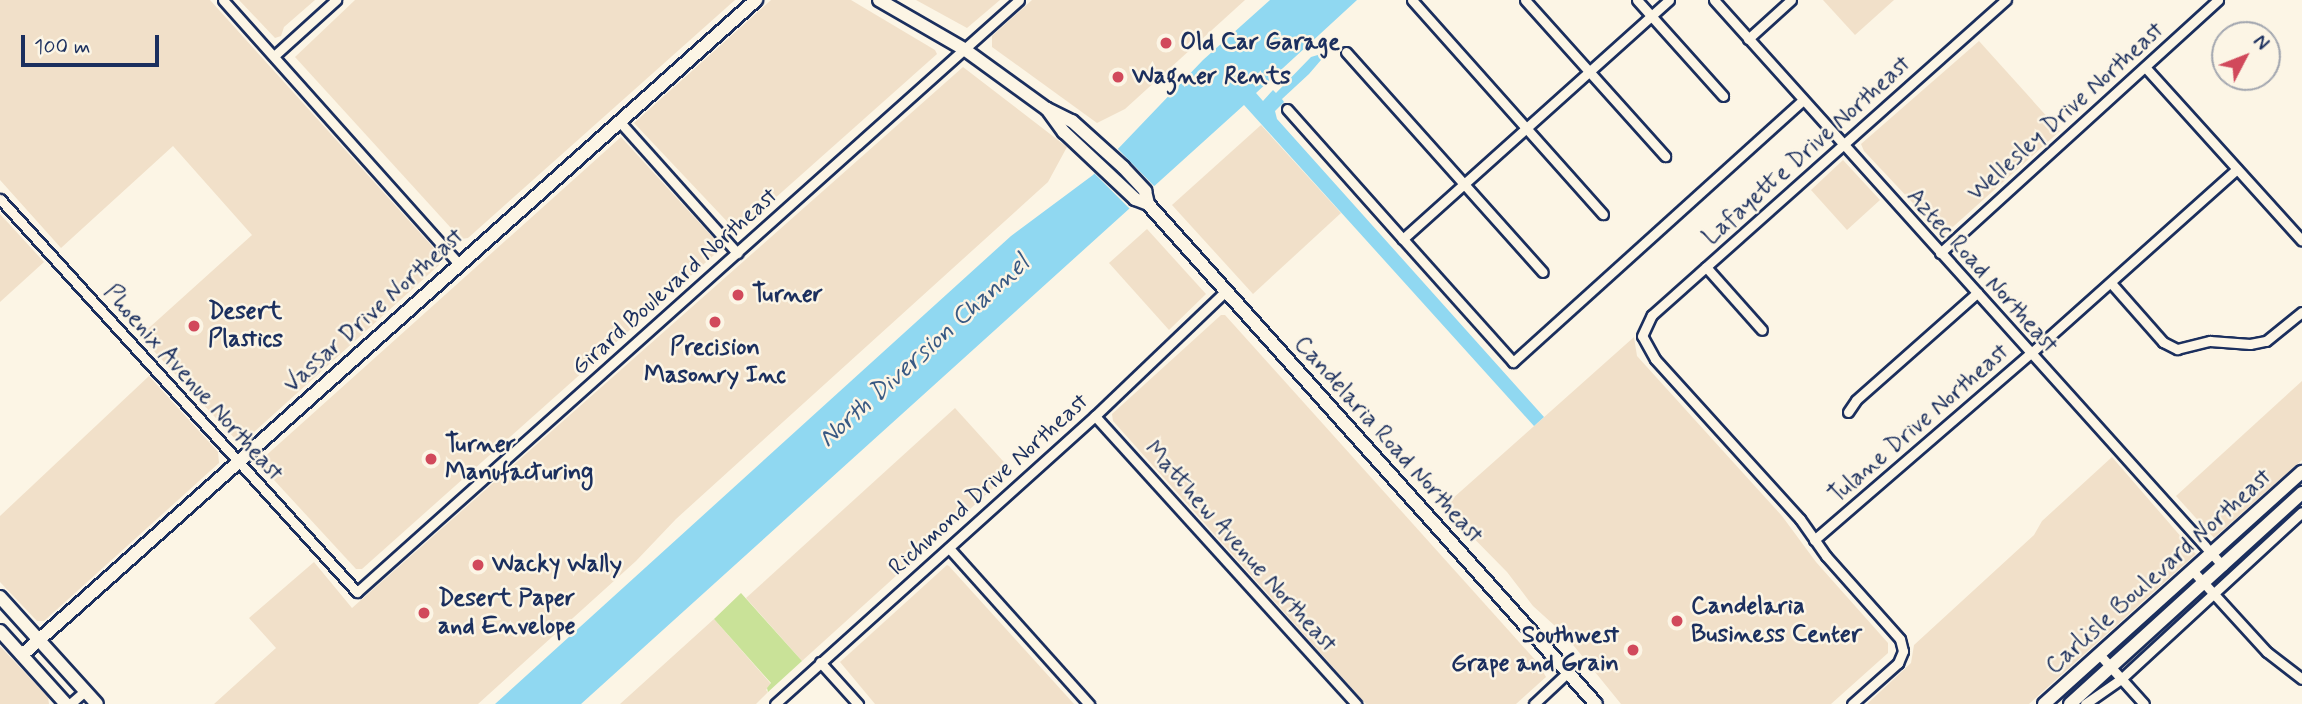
<!DOCTYPE html>
<style>
body{margin:0}
#map{position:relative;width:2302px;height:704px;overflow:hidden;background:#fcf5e5;font-family:Mynerve,sans-serif}
div>[style]{position:absolute}
[style*='--x']{left:calc(var(--x)*1px);top:calc(var(--y)*1px);width:calc(var(--w)*1px);rotate:calc(var(--a)*1deg)}
.built>*{inset:0;background:#f1e0c9}
.green>*{inset:0;background:#c9e298}
.water>*{inset:0;background:#90d8f1}
.pier>*{inset:0;background:#fcf5e5}
.stream>*{height:2.5px;margin:-1.25px;padding:0 1.25px;transform-origin:1.25px;border-radius:1.25px;background:#90d8f1}
.roads{filter:drop-shadow(2px 0 #1b2f5e) drop-shadow(-2px 0 #1b2f5e) drop-shadow(0 2px #1b2f5e) drop-shadow(0 -2px #1b2f5e)}
.street>*{height:9px;margin:-4.5px;padding:0 4.5px;transform-origin:4.5px;border-radius:4.5px;background:#fcf5e5}
.secondary>*{height:12px;margin:-6px;padding:0 6px;transform-origin:6px;border-radius:6px;background:#fcf5e5}
.dots>*{width:19px;height:19px;translate:-50% -50%;box-sizing:border-box;border:4px solid #fcf5e5;border-radius:50%}
span{translate:-50% -50%;white-space:nowrap;text-align:center;line-height:1.15;-webkit-text-stroke:5px #fcf5e5;paint-order:stroke}
.poi-label{font-size:24px;color:#1b2f5e;font-weight:700}
.left{translate:0 -50%;text-align:left}
.right{translate:-100% -50%;text-align:right}
.street-label{font-size:24px;color:#1b2f5e}
.water-label{font-size:26px;color:#385983;font-style:italic}
.north{position:absolute;left:2211px;top:21px;width:70px;height:70px;box-sizing:border-box;background:#fcf5e5;border:2px solid #a2a6af;border-radius:50%;rotate:48deg;font-size:19px;font-weight:700;line-height:28px;text-align:center;color:#1b2f5e}
.north::after{content:'';display:block;margin:auto;width:24px;height:32px;background:#d1495b;clip-path:polygon(50% 0,100% 100%,50% 72%,0 100%)}
.scale{position:absolute;left:21px;top:35px;width:138px;height:32px;box-sizing:border-box;border:4px solid #1b2f5e;border-top:0;padding-left:9px;font-size:21px;line-height:24px;white-space:nowrap;color:#1b2f5e;-webkit-text-stroke:5px #fcf5e5;paint-order:stroke}
</style>
<div id="map">
<div class="built">
<div style="clip-path:polygon(0 0,210px 0,440px 255px,439px 265px,244px 441px,238px 442px,140px 336px,252px 235px,173px 146px,61px 248px,0 180px)"></div>
<div style="clip-path:polygon(239px 0,315px 0,284px 27px,281px 36px,275px 38px)"></div>
<div style="clip-path:polygon(355px 0,735px 0,468px 238px,461px 239px,295px 57px)"></div>
<div style="clip-path:polygon(771px 0,851px 0,935px 50px,937px 54px,737px 232px,634px 123px)"></div>
<div style="clip-path:polygon(916px 0,1000px 0,967px 28px)"></div>
<div style="clip-path:polygon(1032px 0,1245px 0,1125px 109px,1097px 123px,992px 47px,992px 36px)"></div>
<div style="clip-path:polygon(1823px 0,1894px 0,1855px 35px)"></div>
<div style="clip-path:polygon(1979px 41px,2060px 131px,1945px 234px,1941px 233px,1864px 151px,1861px 144px)"></div>
<div style="clip-path:polygon(963px 67px,1067px 147px,1048px 182px,676px 519px,636px 561px,478px 704px,214px 704px,276px 648px,249px 618px,314px 562px,352px 608px)"></div>
<div style="clip-path:polygon(1261px 125px,1341px 213px,1253px 294px,1172px 205px)"></div>
<div style="clip-path:polygon(621px 137px,717px 242px,714px 255px,362px 569px,356px 569px,262px 467px,261px 460px)"></div>
<div style="clip-path:polygon(1843px 160px,1880px 200px,1847px 230px,1811px 190px)"></div>
<div style="clip-path:polygon(0 214px,44px 262px,0 302px)"></div>
<div style="clip-path:polygon(1147px 229px,1206px 294px,1169px 330px,1109px 263px)"></div>
<div style="clip-path:polygon(1221px 315px,1225px 315px,1538px 663px,1546px 677px,1516px 704px,1366px 704px,1113px 421px,1112px 414px)"></div>
<div style="clip-path:polygon(1634px 337px,1637px 356px,1782px 516px,1816px 562px,1888px 643px,1888px 653px,1831px 704px,1621px 704px,1565px 635px,1533px 606px,1507px 572px,1443px 507px)"></div>
<div style="clip-path:polygon(149px 376px,218px 452px,219px 463px,44px 621px,37px 621px,0 582px,0 516px)"></div>
<div style="clip-path:polygon(2302px 381px,2302px 460px,2214px 538px,2176px 496px)"></div>
<div style="clip-path:polygon(955px 408px,1012px 471px,802px 661px,746px 598px)"></div>
<div style="clip-path:polygon(2112px 457px,2196px 554px,2029px 704px,1867px 704px,1911px 663px,1914px 645px,2034px 535px,2042px 521px)"></div>
<div style="clip-path:polygon(947px 565px,949px 566px,1074px 704px,875px 704px,840px 662px)"></div>
<div style="clip-path:polygon(714px 619px,771px 684px,766px 690px,768px 692px,756px 704px,620px 704px)"></div>
<div style="clip-path:polygon(0 646px,48px 697px,49px 704px,0 704px)"></div>
</div>
<div class="green">
<div style="clip-path:polygon(741px 593px,802px 661px,768px 692px,767px 688px,771px 683px,714px 619px)"></div>
</div>
<div class="water">
<div style="clip-path:polygon(1270px 0,1357px 0,1256px 93px,1263px 101px,1273px 90px,1276px 93px,1311px 57px,1321px 54px,1321px 60px,1309px 74px,1282px 99px,1284px 102px,1275px 111px,1277px 119px,1544px 417px,1534px 426px,1244px 105px,581px 704px,495px 704px,1011px 236px,1093px 175px,1203px 60px)"></div>
</div>
<div class="pier">
<div style="clip-path:polygon(1117px 148px,1156px 188px,1131px 210px,1092px 171px)"></div>
</div>
<div class="stream">
<div style="--x:1319;--y:57;--w:21;--a:-41"></div>
</div>
<div class="roads">
<div class="street">
<div style="--x:223;--y:0;--w:353;--a:48.2"></div>
<div style="--x:1412;--y:0;--w:287;--a:48.3"></div>
<div style="--x:1525;--y:0;--w:210;--a:48.1"></div>
<div style="--x:1637;--y:0;--w:129;--a:48.1"></div>
<div style="--x:1669;--y:0;--w:358;--a:138.1"></div>
<div style="--x:1403;--y:239;--w:165;--a:48.2"></div>
<div style="--x:1513;--y:362;--w:391;--a:-42.1"></div>
<div style="--x:1714;--y:0;--w:761;--a:48.04"></div>
<div style="--x:1748;--y:39;--w:58;--a:-42.2"></div>
<div style="--x:1346;--y:52;--w:295;--a:48.2"></div>
<div style="--x:274;--y:56;--w:84;--a:-42.1"></div>
<div style="--x:2145;--y:67;--w:234;--a:47.9"></div>
<div style="--x:1287;--y:109;--w:174;--a:48.3"></div>
<div style="--x:620;--y:122;--w:176;--a:48.2"></div>
<div style="--x:0;--y:199;--w:531;--a:47.75"></div>
<div style="--x:357;--y:592;--w:888;--a:-41.8"></div>
<div style="--x:1940;--y:253;--w:376;--a:-42.3"></div>
<div style="--x:1706;--y:267;--w:84;--a:48.4"></div>
<div style="--x:2111;--y:283;--w:79;--a:48.6"></div>
<div style="--x:2163;--y:342;--w:16;--a:27"></div>
<div style="--x:2177;--y:349;--w:34;--a:-14"></div>
<div style="--x:2210;--y:341;--w:40;--a:4.3"></div>
<div style="--x:2250;--y:344;--w:16;--a:-11"></div>
<div style="--x:2266;--y:341;--w:46;--a:-38.9"></div>
<div style="--x:1848;--y:412;--w:14;--a:-56"></div>
<div style="--x:1856;--y:400;--w:162;--a:-41.5"></div>
<div style="--x:1095;--y:416;--w:389;--a:47.8"></div>
<div style="--x:1814;--y:540;--w:286;--a:-40.8"></div>
<div style="--x:2031;--y:353;--w:276;--a:-41.8"></div>
<div style="--x:949;--y:548;--w:210;--a:48.1"></div>
<div style="--x:2192;--y:570;--w:111;--a:47.6"></div>
<div style="--x:2267;--y:652;--w:44;--a:37.6"></div>
<div style="--x:2099;--y:654;--w:67;--a:48"></div>
<div style="--x:820;--y:662;--w:57;--a:47.9"></div>
<div style="--x:70;--y:704;--w:20;--a:-41"></div>
<div style="--x:775;--y:704;--w:431;--a:-42"></div>
<div style="--x:1095;--y:416;--w:181;--a:-43.7"></div>
<div style="--x:1534;--y:704;--w:47;--a:-43.3"></div>
<div style="--x:1852;--y:704;--w:62;--a:-41.7"></div>
<div style="--x:1898;--y:663;--w:13;--a:-67"></div>
<div style="--x:1903;--y:651;--w:12;--a:-104"></div>
<div style="--x:1900;--y:639;--w:111;--a:-131.7"></div>
<div style="--x:1826;--y:556;--w:45;--a:-125.1"></div>
<div style="--x:1800;--y:519;--w:216;--a:-132.2"></div>
<div style="--x:1655;--y:359;--w:26;--a:-119"></div>
<div style="--x:1642;--y:336;--w:23;--a:-65"></div>
<div style="--x:1652;--y:315;--w:474;--a:-41.7"></div>
<div style="--x:2085;--y:704;--w:44;--a:-34.8"></div>
<div style="--x:2121;--y:679;--w:246;--a:-42.7"></div>
</div>
<div class="secondary">
<div style="--x:879;--y:0;--w:98;--a:30"></div>
<div style="--x:964;--y:49;--w:102;--a:35.9"></div>
<div style="--x:1047;--y:109;--w:28;--a:26"></div>
<div style="--x:1072;--y:121;--w:69;--a:42"></div>
<div style="--x:1123;--y:167;--w:33;--a:47"></div>
<div style="--x:1145;--y:191;--w:13;--a:77"></div>
<div style="--x:1047;--y:109;--w:29;--a:54"></div>
<div style="--x:1064;--y:132;--w:98;--a:43.3"></div>
<div style="--x:1135;--y:199;--w:14;--a:21"></div>
<div style="--x:1148;--y:204;--w:671;--a:48.14"></div>
<div style="--x:0;--y:597;--w:144;--a:47.8"></div>
<div style="--x:0;--y:631;--w:98;--a:47.9"></div>
<div style="--x:22;--y:655;--w:984;--a:-41.74"></div>
<div style="--x:2044;--y:704;--w:347;--a:-42"></div>
<div style="--x:2070;--y:704;--w:314;--a:-42.3"></div>
</div>
</div>
<div class="dots">
<div style="left:1166px;top:43px;background:#d1495b"></div>
<div style="left:1118px;top:77px;background:#d1495b"></div>
<div style="left:738px;top:295px;background:#d1495b"></div>
<div style="left:715px;top:322px;background:#d1495b"></div>
<div style="left:194px;top:326px;background:#d1495b"></div>
<div style="left:431px;top:459px;background:#d1495b"></div>
<div style="left:478px;top:565px;background:#d1495b"></div>
<div style="left:424px;top:613px;background:#d1495b"></div>
<div style="left:1677px;top:621px;background:#d1495b"></div>
<div style="left:1633px;top:650px;background:#d1495b"></div>
</div>
<div class="poi-label">
<span class="left" style="left:1180px;top:43px">Old Car Garage</span>
<span class="left" style="left:1132px;top:77px">Wagner Rents</span>
<span class="left" style="left:752px;top:295px">Turner</span>
<span class="left" style="left:208px;top:326px">Desert<br>Plastics</span>
<span style="left:715px;top:362px">Precision<br>Masonry Inc</span>
<span class="left" style="left:445px;top:459px">Turner<br>Manufacturing</span>
<span class="left" style="left:492px;top:565px">Wacky Wally</span>
<span class="left" style="left:438px;top:613px">Desert Paper<br>and Envelope</span>
<span class="left" style="left:1691px;top:621px">Candelaria<br>Business Center</span>
<span class="right" style="left:1619px;top:650px">Southwest<br>Grape and Grain</span>
</div>
<div class="street-label">
<span style="left:2066px;top:112px;rotate:-42deg">Wellesley Drive Northeast</span>
<span style="left:1807px;top:151px;rotate:-42deg">Lafayette Drive Northeast</span>
<span style="left:1982px;top:271px;rotate:48deg">Aztec Road Northeast</span>
<span style="left:675px;top:282px;rotate:-42deg">Girard Boulevard Northeast</span>
<span style="left:374px;top:311px;rotate:-42deg">Vassar Drive Northeast</span>
<span style="left:193px;top:383px;rotate:48deg">Phoenix Avenue Northeast</span>
<span style="left:1919px;top:424px;rotate:-41deg">Tulane Drive Northeast</span>
<span style="left:1388px;top:440px;rotate:48deg">Candelaria Road Northeast</span>
<span style="left:989px;top:485px;rotate:-42deg">Richmond Drive Northeast</span>
<span style="left:1240px;top:547px;rotate:48deg">Matthew Avenue Northeast</span>
<span style="left:2159px;top:572px;rotate:-42deg">Carlisle Boulevard Northeast</span>
</div>
<div class="water-label">
<span style="left:925px;top:352px;rotate:-42deg">North Diversion Channel</span>
</div>
<div class="north">N</div>
<div class="scale">100 m</div>
</div>
